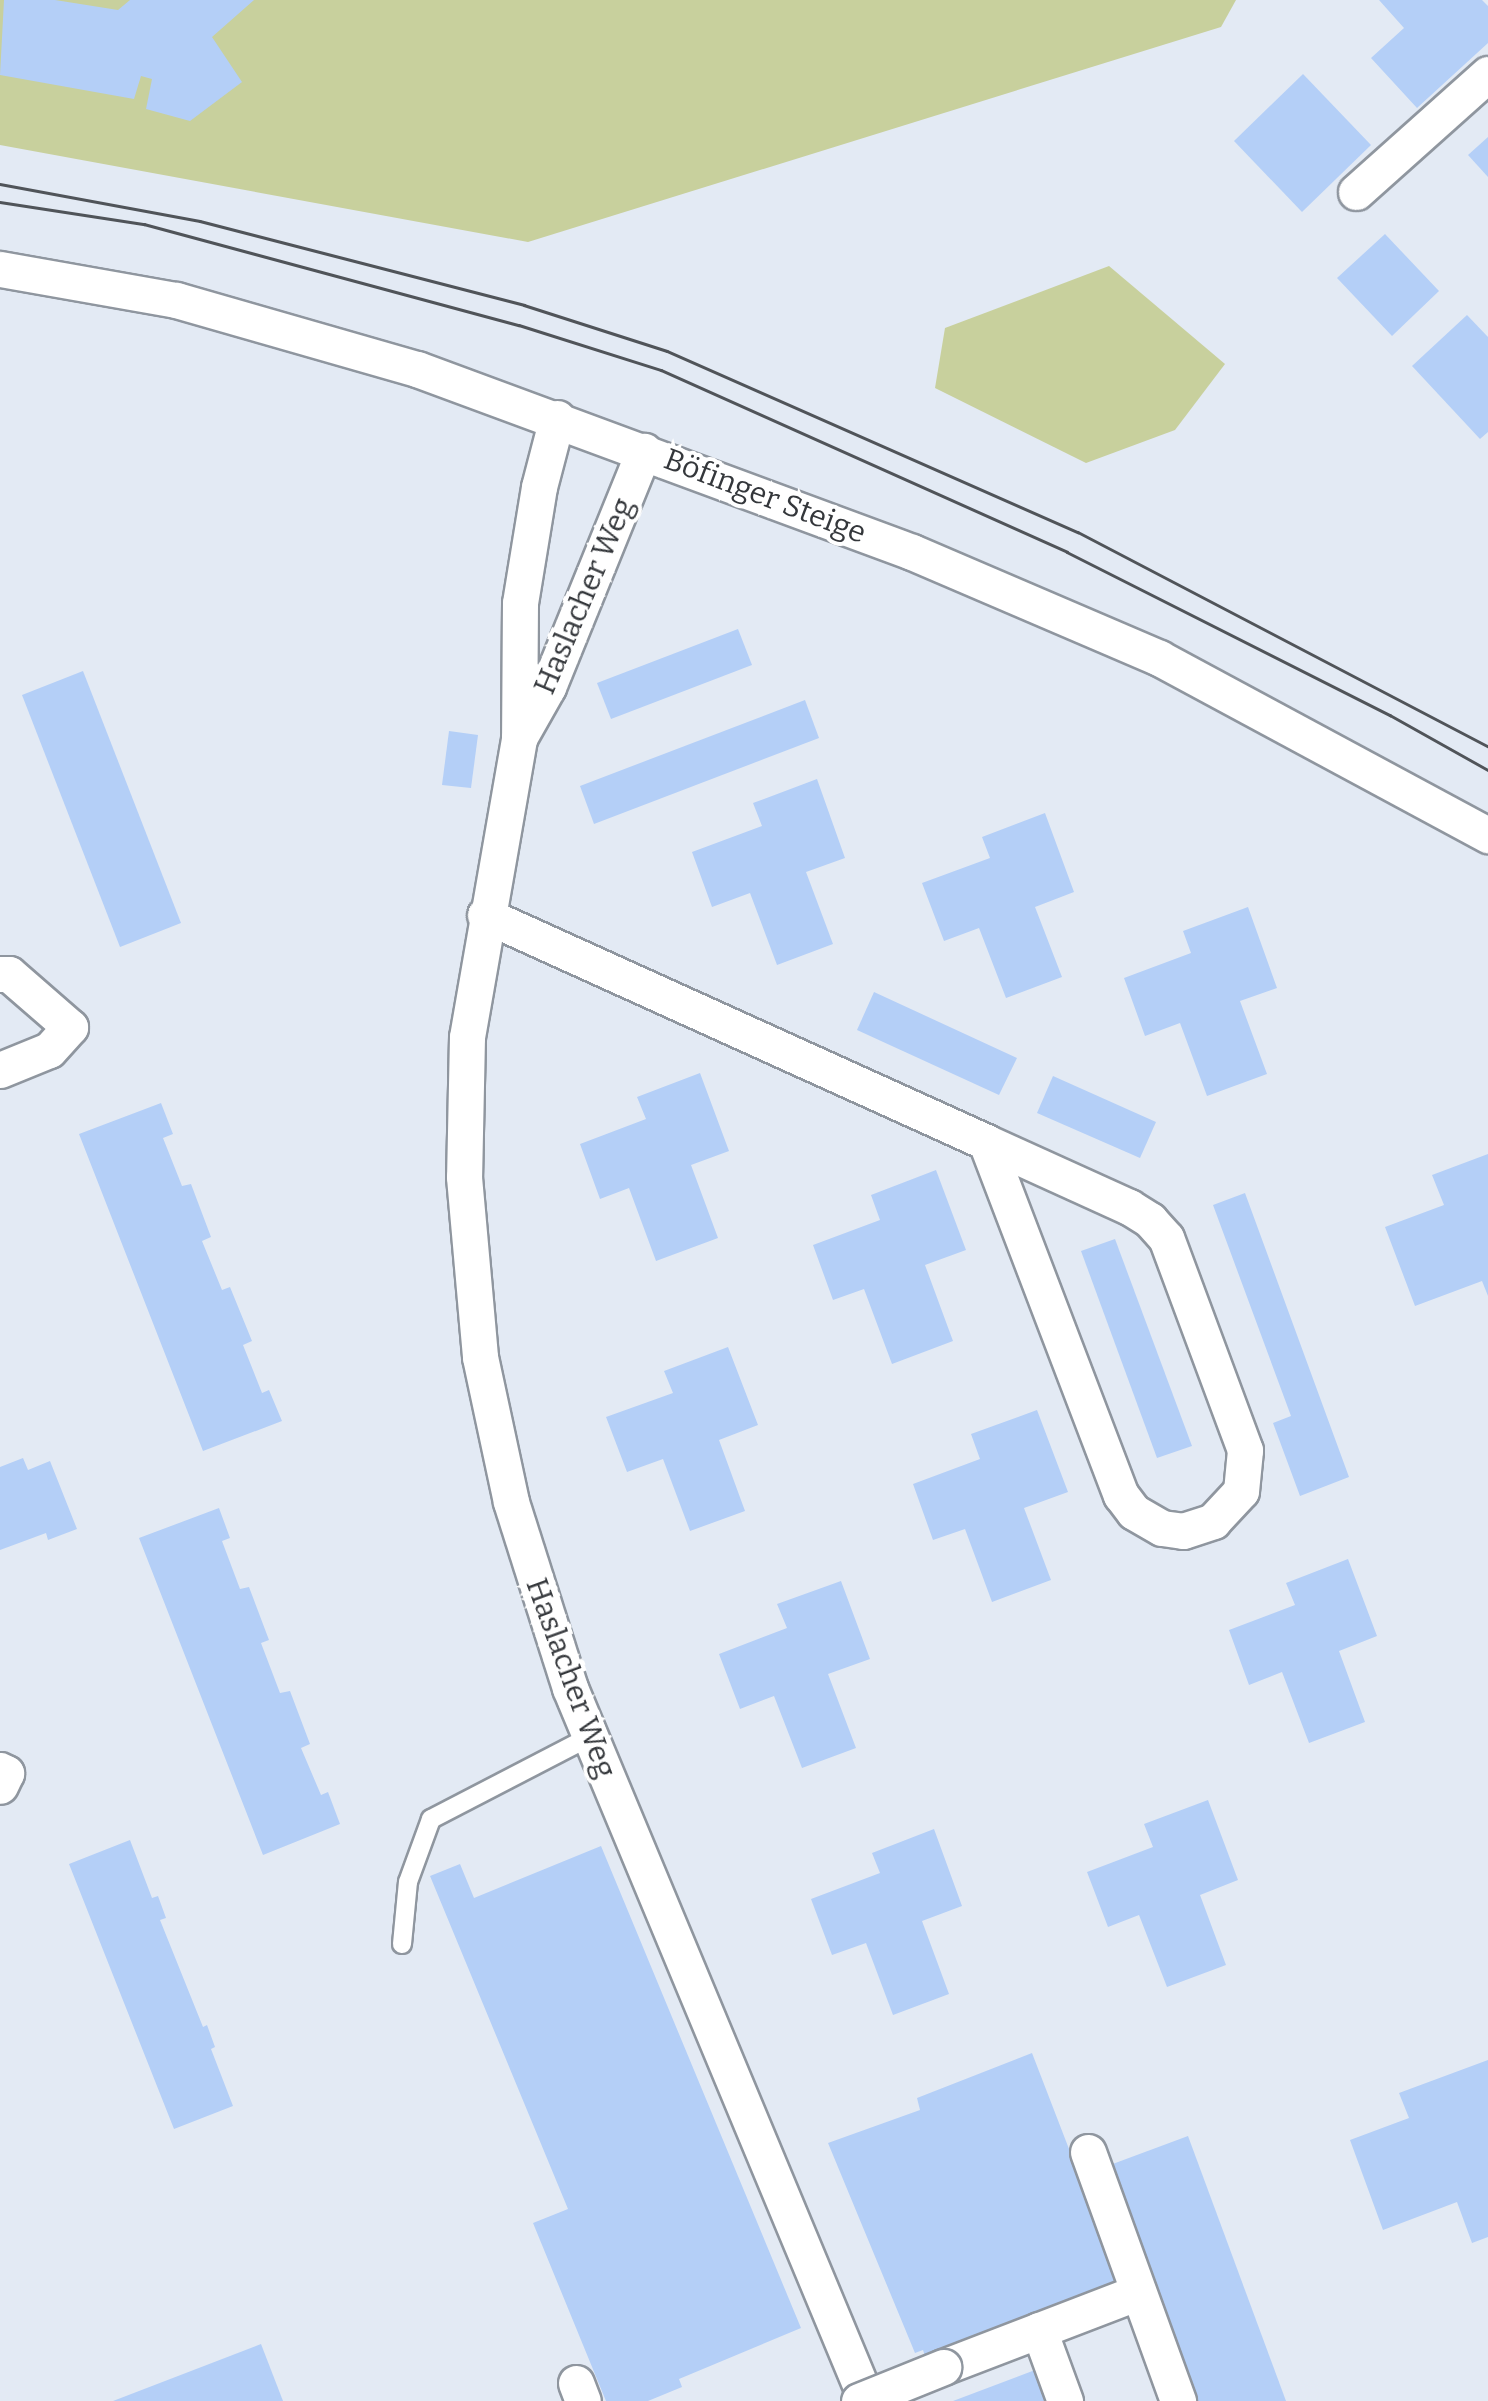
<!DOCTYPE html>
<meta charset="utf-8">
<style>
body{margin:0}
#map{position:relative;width:1488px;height:2401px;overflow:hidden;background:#e3eaf4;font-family:Bitter,serif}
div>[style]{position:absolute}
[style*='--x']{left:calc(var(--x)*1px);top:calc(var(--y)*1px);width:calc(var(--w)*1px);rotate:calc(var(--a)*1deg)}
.green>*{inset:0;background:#c8d09d}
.building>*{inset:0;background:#b4cff7}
.roads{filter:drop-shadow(2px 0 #8f969f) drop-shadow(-2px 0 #8f969f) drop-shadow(0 2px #8f969f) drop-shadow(0 -2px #8f969f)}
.lane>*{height:18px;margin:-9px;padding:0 9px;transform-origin:9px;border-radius:9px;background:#fff}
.street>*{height:35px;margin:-17.5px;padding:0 17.5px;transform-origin:17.5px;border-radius:17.5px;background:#fff}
.tram>*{height:2.5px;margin:-1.25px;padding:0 1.25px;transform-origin:1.25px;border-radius:1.25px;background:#505459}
.bridges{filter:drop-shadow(2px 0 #8f969f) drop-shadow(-2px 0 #8f969f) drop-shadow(0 2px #8f969f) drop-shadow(0 -2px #8f969f)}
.street-bridge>*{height:35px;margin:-17.5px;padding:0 17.5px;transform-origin:17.5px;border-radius:17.5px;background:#fff}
span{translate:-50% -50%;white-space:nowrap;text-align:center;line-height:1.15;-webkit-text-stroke:8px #fff;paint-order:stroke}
.street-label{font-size:30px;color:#34373b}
</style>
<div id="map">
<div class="green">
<div style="clip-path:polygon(0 0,1236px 0,1221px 27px,528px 242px,0 145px)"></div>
<div style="clip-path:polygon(1109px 266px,1225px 364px,1175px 430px,1086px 463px,935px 388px,945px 328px)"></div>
</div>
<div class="building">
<div style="clip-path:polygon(4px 0,55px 0,118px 10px,130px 0,254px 0,212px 37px,242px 82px,190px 121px,146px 109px,152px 79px,141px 76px,134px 99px,0 75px)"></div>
<div style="clip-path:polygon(1379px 0,1482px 0,1488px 6px,1488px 43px,1417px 108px,1371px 58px,1404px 28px)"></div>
<div style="clip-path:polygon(1303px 74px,1371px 145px,1302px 212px,1234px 141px)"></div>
<div style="clip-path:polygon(1488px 137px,1488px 177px,1468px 155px)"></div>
<div style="clip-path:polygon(1385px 234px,1439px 291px,1392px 336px,1337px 278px)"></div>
<div style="clip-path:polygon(1467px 315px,1488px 337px,1488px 432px,1480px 439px,1412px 366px)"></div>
<div style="clip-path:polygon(738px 629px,752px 665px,611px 719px,597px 683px)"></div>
<div style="clip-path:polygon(83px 671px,181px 923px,120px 947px,22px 695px)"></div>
<div style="clip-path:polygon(805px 700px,819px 738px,594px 824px,580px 786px)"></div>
<div style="clip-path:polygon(449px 731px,478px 735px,471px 788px,442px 785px)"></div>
<div style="clip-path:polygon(817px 779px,845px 858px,806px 872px,833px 944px,777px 965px,750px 893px,712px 907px,692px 852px,762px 826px,753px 803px)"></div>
<div style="clip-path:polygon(1045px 813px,1074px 892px,1035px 907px,1062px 977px,1006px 998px,979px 928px,944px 941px,922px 883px,990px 858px,982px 837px)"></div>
<div style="clip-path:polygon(1248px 907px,1277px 988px,1240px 1001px,1267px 1074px,1207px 1096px,1180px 1023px,1145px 1036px,1124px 978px,1191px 953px,1183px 931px)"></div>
<div style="clip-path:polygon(874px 992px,1017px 1058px,999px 1095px,857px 1030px)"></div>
<div style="clip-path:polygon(700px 1073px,729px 1151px,691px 1165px,718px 1238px,656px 1261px,629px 1188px,600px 1199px,580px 1144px,646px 1119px,637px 1097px)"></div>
<div style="clip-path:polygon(1053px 1076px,1156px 1122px,1140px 1158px,1037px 1113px)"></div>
<div style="clip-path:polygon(161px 1103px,173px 1134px,163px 1138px,182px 1186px,191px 1184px,211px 1237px,202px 1241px,222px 1290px,230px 1287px,252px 1341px,243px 1345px,262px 1393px,269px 1390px,282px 1421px,203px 1451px,79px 1134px)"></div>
<div style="clip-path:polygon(1488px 1154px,1488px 1296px,1482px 1281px,1415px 1306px,1385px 1227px,1444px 1205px,1432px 1175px)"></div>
<div style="clip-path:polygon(936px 1170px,966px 1250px,925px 1265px,953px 1341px,892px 1364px,864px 1289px,833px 1300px,813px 1245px,880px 1220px,871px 1195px)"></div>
<div style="clip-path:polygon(1245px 1193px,1349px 1477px,1300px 1496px,1273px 1423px,1291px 1416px,1213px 1205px)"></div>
<div style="clip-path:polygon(1115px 1239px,1192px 1446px,1157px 1458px,1081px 1251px)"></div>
<div style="clip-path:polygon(728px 1347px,758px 1425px,719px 1440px,745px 1511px,690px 1531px,663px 1459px,627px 1472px,606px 1417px,673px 1393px,664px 1371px)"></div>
<div style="clip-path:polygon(1037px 1410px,1068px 1492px,1024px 1508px,1051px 1580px,992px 1602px,965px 1529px,933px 1540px,913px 1484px,980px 1459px,971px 1434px)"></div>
<div style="clip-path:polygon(23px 1458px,28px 1470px,50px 1461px,77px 1529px,48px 1540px,46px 1533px,0 1550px,0 1467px)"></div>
<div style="clip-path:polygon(219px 1508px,230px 1538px,222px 1541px,240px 1589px,249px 1587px,269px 1640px,261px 1643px,280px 1693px,290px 1691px,310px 1744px,301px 1748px,321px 1795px,328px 1792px,340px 1824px,263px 1855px,139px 1538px)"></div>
<div style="clip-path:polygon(1348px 1559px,1377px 1636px,1339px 1651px,1365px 1722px,1309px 1743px,1282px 1672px,1249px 1685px,1229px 1630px,1295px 1605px,1286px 1583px)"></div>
<div style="clip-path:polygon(841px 1581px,870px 1659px,828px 1674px,856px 1748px,802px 1768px,774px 1696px,740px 1709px,719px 1654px,787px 1628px,777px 1604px)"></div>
<div style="clip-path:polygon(1208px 1800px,1238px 1880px,1200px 1895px,1226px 1965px,1167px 1987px,1139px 1915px,1108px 1927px,1087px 1872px,1153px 1847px,1144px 1824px)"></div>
<div style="clip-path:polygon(934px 1829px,962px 1906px,922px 1921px,949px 1994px,893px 2015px,866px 1943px,832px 1955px,811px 1899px,880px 1873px,872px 1853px)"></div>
<div style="clip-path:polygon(130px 1840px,152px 1898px,158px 1896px,166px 1918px,160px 1920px,203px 2027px,207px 2025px,215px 2047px,211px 2049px,233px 2106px,174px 2129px,69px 1864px)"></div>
<div style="clip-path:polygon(601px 1846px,801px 2328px,679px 2379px,682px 2387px,648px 2401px,606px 2401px,533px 2223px,568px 2209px,430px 1876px,460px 1864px,474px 1898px)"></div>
<div style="clip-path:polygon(1032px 2053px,1123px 2289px,927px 2362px,923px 2350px,915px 2353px,828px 2143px,920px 2110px,917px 2098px)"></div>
<div style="clip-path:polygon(1488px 2060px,1488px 2237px,1472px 2243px,1457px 2202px,1383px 2230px,1350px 2140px,1409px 2118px,1399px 2093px)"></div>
<div style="clip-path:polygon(1188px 2136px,1286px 2401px,1197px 2401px,1110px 2165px)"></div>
<div style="clip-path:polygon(261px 2344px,283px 2401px,113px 2401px)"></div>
<div style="clip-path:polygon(1035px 2370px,1046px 2401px,953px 2401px)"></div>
</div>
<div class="roads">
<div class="lane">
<div style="--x:402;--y:1944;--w:62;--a:-84.5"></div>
<div style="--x:408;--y:1882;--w:67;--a:-69.9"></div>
<div style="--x:431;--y:1819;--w:178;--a:-27.4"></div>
</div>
<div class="street">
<div style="--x:1356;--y:192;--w:177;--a:-41.8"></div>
<div style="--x:0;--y:269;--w:179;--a:10"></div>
<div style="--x:176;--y:300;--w:251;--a:16"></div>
<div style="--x:417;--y:369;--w:528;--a:20.29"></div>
<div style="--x:912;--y:552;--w:269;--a:23.2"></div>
<div style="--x:1159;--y:658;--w:374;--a:28.3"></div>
<div style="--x:557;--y:418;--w:71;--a:104.6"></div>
<div style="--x:539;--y:487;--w:118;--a:99.3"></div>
<div style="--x:520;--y:603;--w:136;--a:90.4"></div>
<div style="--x:519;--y:739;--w:303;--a:99.9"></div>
<div style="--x:467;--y:1037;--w:140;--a:91.2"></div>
<div style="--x:464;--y:1177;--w:181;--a:84.9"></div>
<div style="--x:480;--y:1357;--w:148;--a:77.9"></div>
<div style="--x:511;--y:1502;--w:195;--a:72.4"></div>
<div style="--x:570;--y:1688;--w:772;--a:67.39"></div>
<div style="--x:519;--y:738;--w:59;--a:-60.4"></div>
<div style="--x:548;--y:687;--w:255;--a:-67.9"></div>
<div style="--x:485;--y:915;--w:550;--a:24.37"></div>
<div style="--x:986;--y:1142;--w:378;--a:69.1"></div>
<div style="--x:1121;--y:1495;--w:21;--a:53"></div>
<div style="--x:1134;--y:1512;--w:32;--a:30"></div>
<div style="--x:1162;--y:1528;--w:21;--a:8"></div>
<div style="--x:1183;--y:1531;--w:32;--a:-18"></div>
<div style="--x:1213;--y:1521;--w:41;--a:-47"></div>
<div style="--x:1241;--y:1491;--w:41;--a:-84.4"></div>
<div style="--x:1245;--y:1450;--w:226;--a:-110.4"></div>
<div style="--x:1166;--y:1238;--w:24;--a:-132"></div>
<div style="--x:1150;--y:1220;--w:25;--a:-148"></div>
<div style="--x:1129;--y:1207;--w:157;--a:-155.6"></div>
<div style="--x:0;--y:974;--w:9;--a:0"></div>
<div style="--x:9;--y:974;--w:81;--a:41"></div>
<div style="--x:70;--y:1027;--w:31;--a:132"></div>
<div style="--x:49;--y:1050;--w:53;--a:157.8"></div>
<div style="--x:0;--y:1770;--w:7;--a:27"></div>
<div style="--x:6;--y:1773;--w:14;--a:115"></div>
<div style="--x:1088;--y:2152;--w:265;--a:70.1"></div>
<div style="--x:1039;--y:2330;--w:76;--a:69.9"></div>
<div style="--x:943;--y:2367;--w:209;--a:-21"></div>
<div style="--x:576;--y:2383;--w:19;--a:69"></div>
</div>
</div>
<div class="tram">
<div style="--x:0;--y:184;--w:203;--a:10.5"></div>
<div style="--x:200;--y:221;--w:335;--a:14.5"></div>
<div style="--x:524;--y:305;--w:150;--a:17.8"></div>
<div style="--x:667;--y:351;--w:449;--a:23.8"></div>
<div style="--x:1078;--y:532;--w:462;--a:27.6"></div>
<div style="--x:0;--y:202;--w:146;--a:8.7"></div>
<div style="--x:144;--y:224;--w:388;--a:15.1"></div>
<div style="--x:519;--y:325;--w:149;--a:17.6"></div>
<div style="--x:661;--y:370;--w:445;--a:24.1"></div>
<div style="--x:1067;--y:552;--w:362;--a:26.8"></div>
<div style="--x:1390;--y:715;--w:112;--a:29.3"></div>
</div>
<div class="bridges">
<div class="street-bridge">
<div style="--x:859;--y:2401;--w:91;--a:-22"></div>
</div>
</div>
<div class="street-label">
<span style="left:765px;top:496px;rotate:21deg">Böfinger Steige</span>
<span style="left:584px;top:596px;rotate:-67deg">Haslacher Weg</span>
<span style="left:571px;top:1678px;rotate:70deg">Haslacher Weg</span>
</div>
</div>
